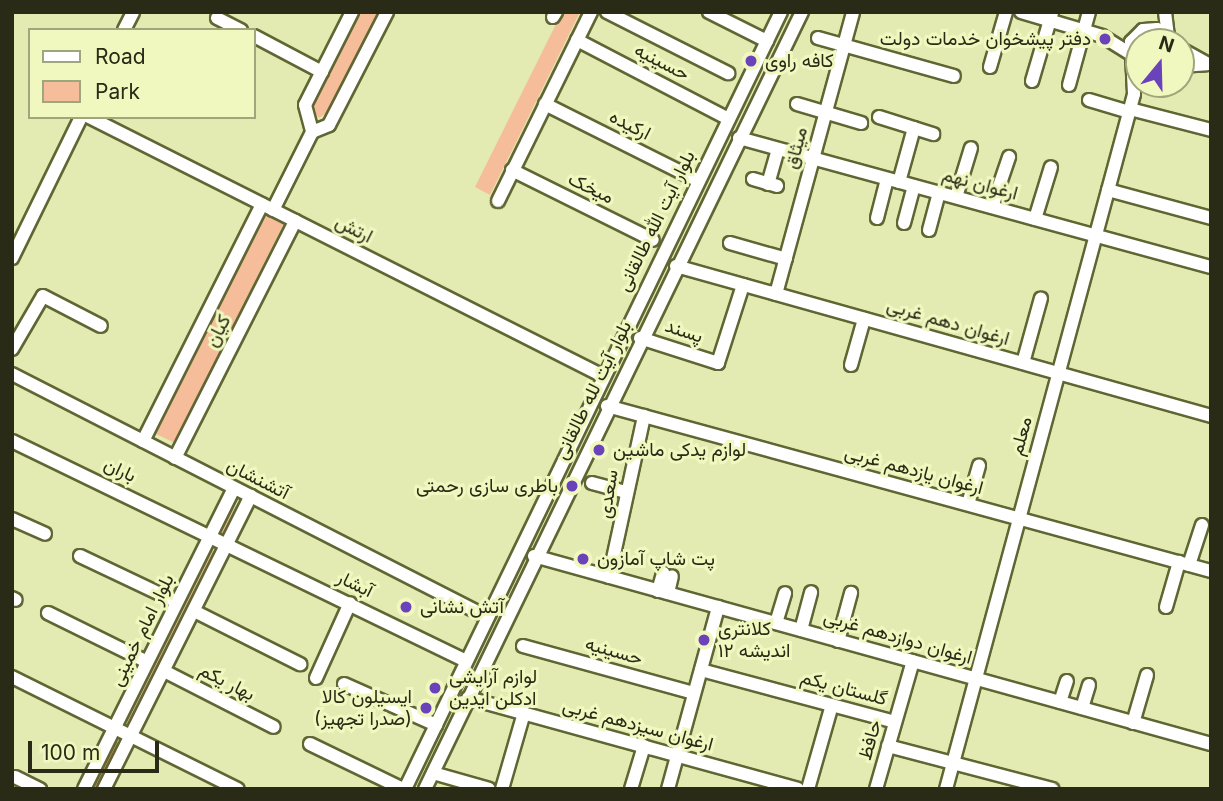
<!DOCTYPE html>
<meta charset="utf-8">
<style>
body{margin:0}
#map{position:relative;width:1223px;height:801px;overflow:hidden;background:#e3ebb3;font-family:Inter,Vazirmatn,sans-serif}
div>[style]{position:absolute}
[style*='--x']{left:calc(var(--x)*1px);top:calc(var(--y)*1px);width:calc(var(--w)*1px);rotate:calc(var(--a)*1deg)}
.green>*{inset:0;background:#f5bd99}
.forest>*{inset:0;background:#de8c52}
.roads{filter:drop-shadow(2px 0 #606633) drop-shadow(-2px 0 #606633) drop-shadow(0 2px #606633) drop-shadow(0 -2px #606633)}
.minor>*{height:12px;margin:-6px;padding:0 6px;transform-origin:6px;border-radius:6px;background:#fff}
.dots>*{width:19px;height:19px;translate:-50% -50%;box-sizing:border-box;border:4px solid #f0f8c0;border-radius:50%}
span{translate:-50% -50%;white-space:nowrap;text-align:center;line-height:1.15;-webkit-text-stroke:6px #f0f8c0;paint-order:stroke}
.poi-label{font-size:19px;color:#292b16}
.right{translate:-100% -50%;text-align:right}
.left{translate:0 -50%;text-align:left}
.street-label{font-size:19px;color:#292b16}
.frame{position:absolute;inset:0;border:14px solid #292b16;pointer-events:none}
.legend{position:absolute;left:28px;top:28px;width:228px;height:91px;box-sizing:border-box;background:#f0f8c0;border:2px solid #a0a67c;margin:0;padding:9px 12px;list-style:none;font-size:21px;color:#292b16}
.legend li{display:flex;align-items:center;gap:14px;height:35px}
.legend b{width:35px;border:2px solid #a0a67c}
.north{position:absolute;left:1125px;top:28px;width:70px;height:70px;box-sizing:border-box;background:#f0f8c0;border:2px solid #a0a67c;border-radius:50%;rotate:19deg;font-size:19px;font-weight:700;line-height:28px;text-align:center;color:#292b16}
.north::after{content:'';display:block;margin:auto;width:24px;height:32px;background:#6a42ba;clip-path:polygon(50% 0,100% 100%,50% 72%,0 100%)}
.scale{position:absolute;left:28px;top:741px;width:131px;height:32px;box-sizing:border-box;border:4px solid #292b16;border-top:0;padding-left:9px;font-size:21px;line-height:24px;white-space:nowrap;color:#292b16;-webkit-text-stroke:5px #f0f8c0;paint-order:stroke}
</style>
<div id="map">
<div class="green">
<div style="clip-path:polygon(357px 12px,378px 12px,328px 112px,319px 118px,309px 106px)"></div>
<div style="clip-path:polygon(562px 12px,580px 12px,490px 195px,475px 187px)"></div>
<div style="clip-path:polygon(267px 210px,286px 219px,175px 443px,156px 434px)"></div>
<div style="clip-path:polygon(238px 503px,241px 505px,222px 535px,219px 529px)"></div>
<div style="clip-path:polygon(210px 550px,216px 552px,126px 726px,123px 721px)"></div>
</div>
<div class="forest">
<div style="clip-path:polygon(118px 742px,100px 789px,90px 789px,114px 743px)"></div>
</div>
<div class="roads">
<div class="minor">
<div style="--x:352;--y:12;--w:104;--a:116.8"></div>
<div style="--x:305;--y:105;--w:28;--a:75"></div>
<div style="--x:312;--y:132;--w:18;--a:-22"></div>
<div style="--x:329;--y:125;--w:127;--a:-62.8"></div>
<div style="--x:607;--y:12;--w:136;--a:26.8"></div>
<div style="--x:709;--y:12;--w:65;--a:26.6"></div>
<div style="--x:1021;--y:12;--w:84;--a:16.5"></div>
<div style="--x:1102;--y:36;--w:34;--a:32"></div>
<div style="--x:1165;--y:12;--w:26;--a:83"></div>
<div style="--x:553;--y:17;--w:6;--a:-59"></div>
<div style="--x:217;--y:18;--w:27;--a:27"></div>
<div style="--x:124;--y:30;--w:20;--a:-63"></div>
<div style="--x:254;--y:36;--w:77;--a:27.9"></div>
<div style="--x:818;--y:38;--w:141;--a:15.6"></div>
<div style="--x:577;--y:40;--w:171;--a:27.5"></div>
<div style="--x:1181;--y:49;--w:31;--a:29"></div>
<div style="--x:1132;--y:57;--w:15;--a:-94"></div>
<div style="--x:1131;--y:42;--w:17;--a:-45"></div>
<div style="--x:1143;--y:30;--w:14;--a:-4"></div>
<div style="--x:1157;--y:29;--w:18;--a:45"></div>
<div style="--x:1181;--y:66;--w:26;--a:-4"></div>
<div style="--x:990;--y:67;--w:57;--a:-73.8"></div>
<div style="--x:1032;--y:81;--w:71;--a:-73.6"></div>
<div style="--x:1069;--y:85;--w:76;--a:-74.7"></div>
<div style="--x:1089;--y:100;--w:42;--a:16.7"></div>
<div style="--x:545;--y:104;--w:170;--a:26.6"></div>
<div style="--x:797;--y:104;--w:67;--a:16.5"></div>
<div style="--x:1130;--y:109;--w:84;--a:14.5"></div>
<div style="--x:89;--y:117;--w:573;--a:26.74"></div>
<div style="--x:879;--y:117;--w:57;--a:17.5"></div>
<div style="--x:739;--y:138;--w:489;--a:15.3"></div>
<div style="--x:512;--y:170;--w:157;--a:26.4"></div>
<div style="--x:753;--y:179;--w:25;--a:16"></div>
<div style="--x:899;--y:182;--w:56;--a:-74.5"></div>
<div style="--x:768;--y:184;--w:36;--a:-74"></div>
<div style="--x:1108;--y:190;--w:107;--a:15.2"></div>
<div style="--x:956;--y:197;--w:51;--a:-73"></div>
<div style="--x:498;--y:201;--w:211;--a:-63.8"></div>
<div style="--x:992;--y:207;--w:53;--a:-71.2"></div>
<div style="--x:273;--y:210;--w:87;--a:-63.4"></div>
<div style="--x:877;--y:218;--w:40;--a:-75.6"></div>
<div style="--x:1035;--y:219;--w:54;--a:-72.9"></div>
<div style="--x:904;--y:223;--w:38;--a:-75"></div>
<div style="--x:929;--y:230;--w:38;--a:-75"></div>
<div style="--x:730;--y:243;--w:58;--a:15.9"></div>
<div style="--x:12;--y:258;--w:157;--a:-63.9"></div>
<div style="--x:676;--y:266;--w:556;--a:15.66"></div>
<div style="--x:776;--y:294;--w:292;--a:-74.7"></div>
<div style="--x:640;--y:338;--w:82;--a:17.8"></div>
<div style="--x:718;--y:363;--w:82;--a:-72.2"></div>
<div style="--x:12;--y:349;--w:61;--a:-59.7"></div>
<div style="--x:43;--y:296;--w:65;--a:27.3"></div>
<div style="--x:1023;--y:363;--w:67;--a:-74.5"></div>
<div style="--x:851;--y:365;--w:48;--a:-74.2"></div>
<div style="--x:12;--y:374;--w:534;--a:27.09"></div>
<div style="--x:607;--y:406;--w:626;--a:15.28"></div>
<div style="--x:12;--y:441;--w:504;--a:25.85"></div>
<div style="--x:143;--y:441;--w:265;--a:-63.3"></div>
<div style="--x:175;--y:458;--w:266;--a:-63.1"></div>
<div style="--x:592;--y:483;--w:35;--a:15"></div>
<div style="--x:968;--y:504;--w:40;--a:-74"></div>
<div style="--x:12;--y:519;--w:36;--a:24"></div>
<div style="--x:80;--y:556;--w:107;--a:25.4"></div>
<div style="--x:534;--y:556;--w:703;--a:15.52"></div>
<div style="--x:1189;--y:565;--w:42;--a:-72"></div>
<div style="--x:609;--y:577;--w:165;--a:-77.7"></div>
<div style="--x:658;--y:591;--w:19;--a:-74"></div>
<div style="--x:668;--y:593;--w:17;--a:-77"></div>
<div style="--x:12;--y:598;--w:4;--a:27"></div>
<div style="--x:1166;--y:607;--w:47;--a:-73.9"></div>
<div style="--x:194;--y:611;--w:119;--a:26.6"></div>
<div style="--x:48;--y:613;--w:110;--a:26.3"></div>
<div style="--x:776;--y:623;--w:31;--a:-73"></div>
<div style="--x:801;--y:630;--w:39;--a:-75"></div>
<div style="--x:838;--y:641;--w:50;--a:-74.8"></div>
<div style="--x:523;--y:646;--w:177;--a:15.4"></div>
<div style="--x:701;--y:670;--w:201;--a:15"></div>
<div style="--x:164;--y:671;--w:123;--a:27"></div>
<div style="--x:12;--y:677;--w:252;--a:26.4"></div>
<div style="--x:316;--y:678;--w:82;--a:-65.6"></div>
<div style="--x:344;--y:684;--w:101;--a:24"></div>
<div style="--x:468;--y:698;--w:342;--a:15.4"></div>
<div style="--x:1060;--y:702;--w:22;--a:-72"></div>
<div style="--x:1082;--y:708;--w:24;--a:-73"></div>
<div style="--x:1133;--y:723;--w:50;--a:-73.7"></div>
<div style="--x:310;--y:744;--w:103;--a:25.8"></div>
<div style="--x:888;--y:746;--w:170;--a:14.7"></div>
<div style="--x:433;--y:773;--w:58;--a:15.9"></div>
<div style="--x:15;--y:777;--w:28;--a:26"></div>
<div style="--x:84;--y:789;--w:336;--a:-63.5"></div>
<div style="--x:104;--y:789;--w:328;--a:-63.4"></div>
<div style="--x:405;--y:789;--w:863;--a:-64.18"></div>
<div style="--x:425;--y:789;--w:864;--a:-64.12"></div>
<div style="--x:502;--y:789;--w:79;--a:-73.9"></div>
<div style="--x:631;--y:789;--w:45;--a:-73.2"></div>
<div style="--x:668;--y:789;--w:189;--a:-74.6"></div>
<div style="--x:808;--y:789;--w:87;--a:-74.1"></div>
<div style="--x:876;--y:789;--w:133;--a:-73.9"></div>
<div style="--x:946;--y:789;--w:720;--a:-74.86"></div>
<div style="--x:1134;--y:94;--w:37;--a:-93"></div>
</div>
</div>
<div class="dots">
<div style="left:1105px;top:39px;background:#6a42ba"></div>
<div style="left:751px;top:61px;background:#6a42ba"></div>
<div style="left:599px;top:450px;background:#6a42ba"></div>
<div style="left:572px;top:486px;background:#6a42ba"></div>
<div style="left:583px;top:559px;background:#6a42ba"></div>
<div style="left:406px;top:607px;background:#6a42ba"></div>
<div style="left:704px;top:640px;background:#6a42ba"></div>
<div style="left:435px;top:688px;background:#6a42ba"></div>
<div style="left:426px;top:708px;background:#6a42ba"></div>
</div>
<div class="poi-label">
<span class="right" style="left:1091px;top:39px">دفتر پیشخوان خدمات دولت</span>
<span class="left" style="left:765px;top:61px">کافه راوی</span>
<span class="left" style="left:613px;top:450px">لوازم یدکی ماشین</span>
<span class="right" style="left:558px;top:486px">باطری سازی رحمتی</span>
<span class="left" style="left:597px;top:559px">پت شاپ آمازون</span>
<span class="left" style="left:420px;top:607px">آتش نشانی</span>
<span class="left" style="left:718px;top:640px">کلانتری<br>۱۲ اندیشه</span>
<span class="left" style="left:449px;top:688px">لوازم آرایشی<br>ادکلن ایدین</span>
<span class="right" style="left:412px;top:708px">اپسیلون کالا<br>(صدرا تجهیز)</span>
</div>
<div class="street-label">
<span style="left:662px;top:62px;rotate:27deg">حسینیه</span>
<span style="left:630px;top:125px;rotate:27deg">ارکیده</span>
<span style="left:796px;top:148px;rotate:-75deg">میثاق</span>
<span style="left:980px;top:184px;rotate:15deg">ارغوان نهم</span>
<span style="left:591px;top:188px;rotate:26deg">میخک</span>
<span style="left:656px;top:221px;rotate:-64deg">بلوار آیت الله طالقانی</span>
<span style="left:354px;top:229px;rotate:27deg">ارتش</span>
<span style="left:948px;top:322px;rotate:16deg">ارغوان دهم غربی</span>
<span style="left:218px;top:331px;rotate:-63deg">کیان</span>
<span style="left:684px;top:331px;rotate:18deg">پسند</span>
<span style="left:593px;top:390px;rotate:-64deg">بلوار آیت لله طالقانی</span>
<span style="left:1021px;top:436px;rotate:-75deg">معلم</span>
<span style="left:120px;top:470px;rotate:25deg">باران</span>
<span style="left:914px;top:470px;rotate:15deg">ارغوان یازدهم غربی</span>
<span style="left:258px;top:479px;rotate:27deg">آتشنشان</span>
<span style="left:608px;top:494px;rotate:-81deg">سعدی</span>
<span style="left:355px;top:584px;rotate:26deg">آبشار</span>
<span style="left:142px;top:630px;rotate:-64deg">بلوار امام خمینی</span>
<span style="left:898px;top:637px;rotate:16deg">ارغوان دوازدهم غربی</span>
<span style="left:614px;top:651px;rotate:16deg">حسینیه</span>
<span style="left:227px;top:682px;rotate:27deg">بهار یکم</span>
<span style="left:844px;top:688px;rotate:15deg">گلستان یکم</span>
<span style="left:638px;top:725px;rotate:15deg">ارغوان سیزدهم غربی</span>
<span style="left:870px;top:740px;rotate:-74deg">حافظ</span>
</div>
<div class="frame"></div>
<ul class="legend">
<li><b style="height:9px;background:#fff"></b>Road</li>
<li><b style="height:19px;background:#f5bd99"></b>Park</li>
</ul>
<div class="north">N</div>
<div class="scale">100 m</div>
</div>
